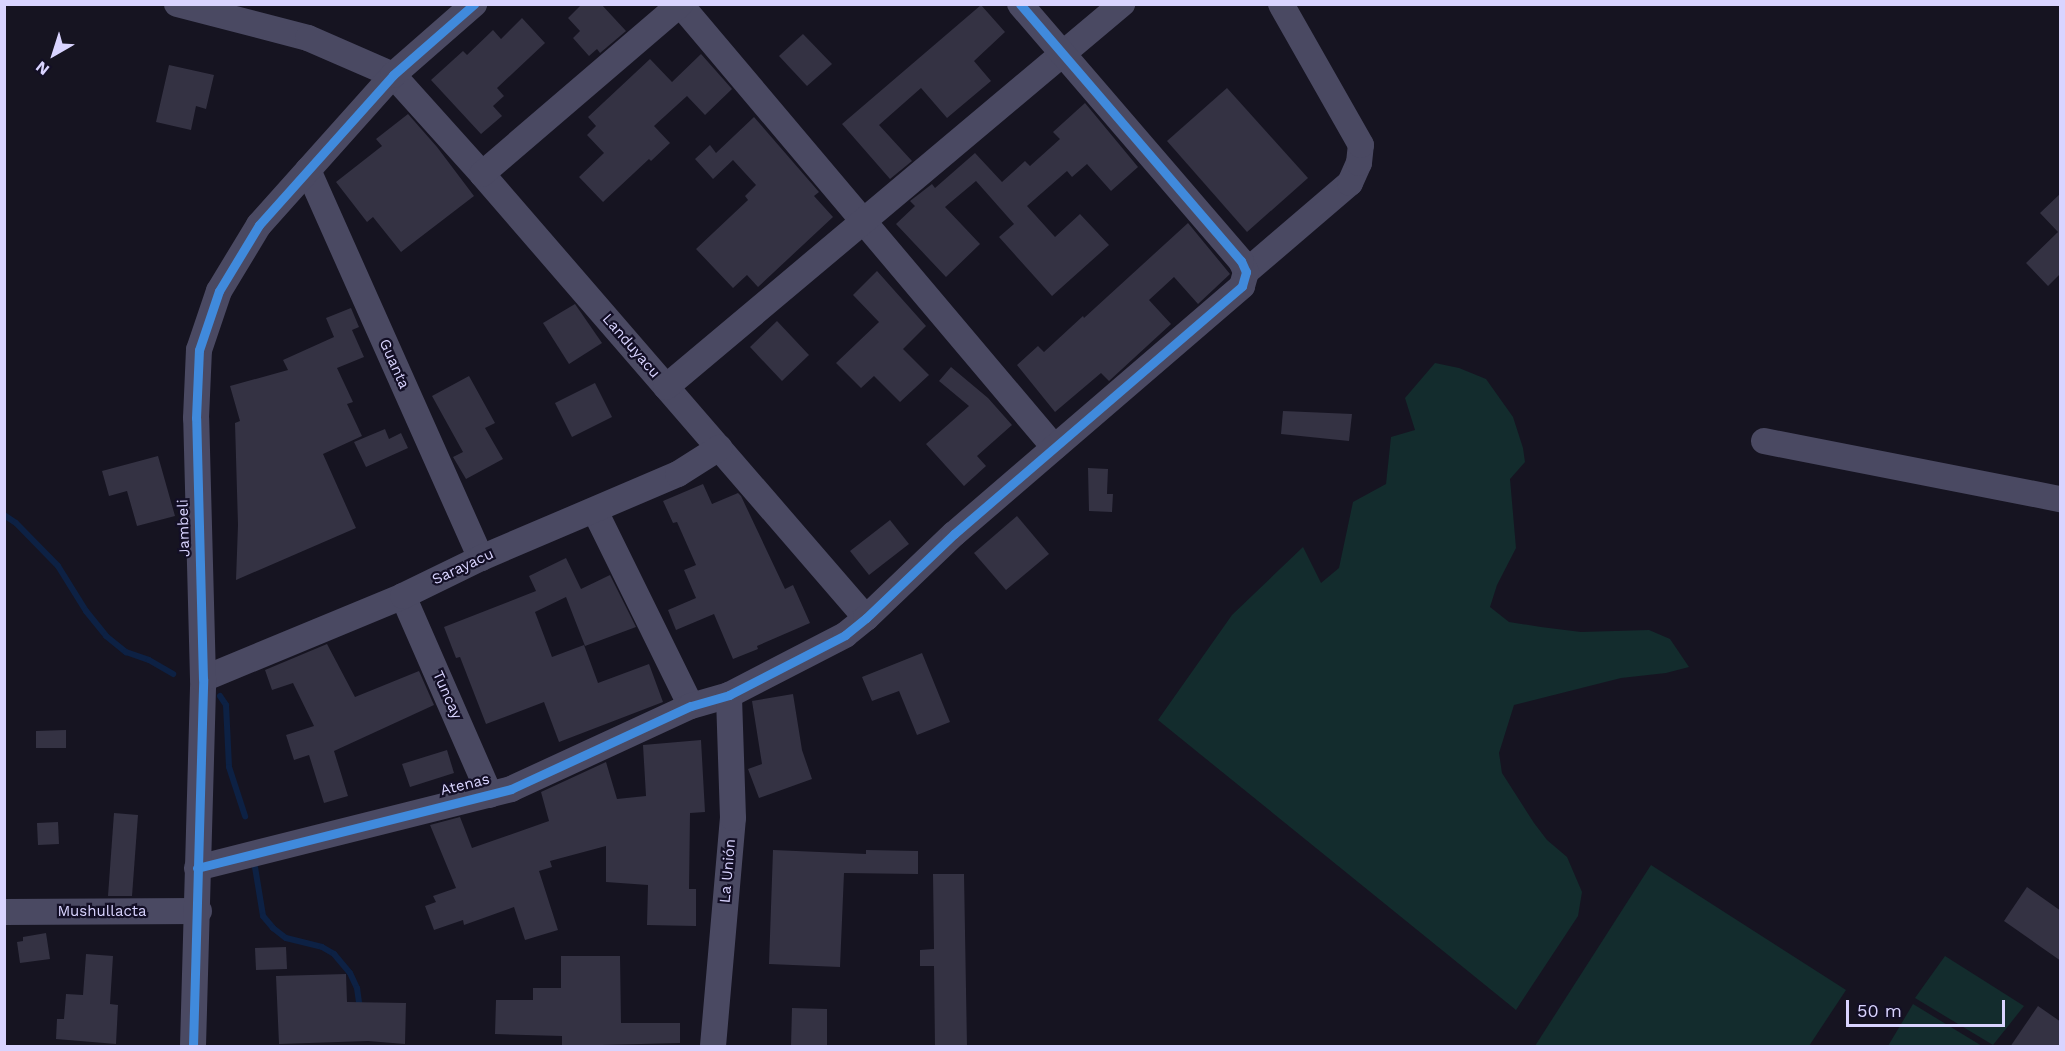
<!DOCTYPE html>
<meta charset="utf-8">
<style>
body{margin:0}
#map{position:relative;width:2065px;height:1051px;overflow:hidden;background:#161421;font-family:"Work Sans",sans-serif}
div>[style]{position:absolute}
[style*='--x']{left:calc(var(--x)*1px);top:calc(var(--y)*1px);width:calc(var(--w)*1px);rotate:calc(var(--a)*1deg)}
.green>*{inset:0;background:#132c2d}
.stream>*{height:6px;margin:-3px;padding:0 3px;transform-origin:3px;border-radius:3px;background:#0d2144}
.building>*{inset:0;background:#343243}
.minor>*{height:26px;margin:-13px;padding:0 13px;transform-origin:13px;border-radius:13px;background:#4a4962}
.cycleway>*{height:9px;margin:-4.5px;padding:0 4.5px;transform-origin:4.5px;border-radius:4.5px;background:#408adc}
span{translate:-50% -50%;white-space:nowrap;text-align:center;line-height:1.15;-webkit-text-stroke:4.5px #130f26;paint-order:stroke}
.street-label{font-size:15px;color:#d9d4ff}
.frame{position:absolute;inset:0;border:6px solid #d9d4ff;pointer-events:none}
.north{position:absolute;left:24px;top:24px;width:60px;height:60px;-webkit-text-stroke:4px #130f26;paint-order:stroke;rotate:219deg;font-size:16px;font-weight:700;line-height:24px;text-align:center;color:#d9d4ff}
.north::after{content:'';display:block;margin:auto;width:21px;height:27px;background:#d9d4ff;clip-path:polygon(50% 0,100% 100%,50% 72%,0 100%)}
.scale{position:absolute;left:1846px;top:1000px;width:159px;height:27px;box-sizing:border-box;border:3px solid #d9d4ff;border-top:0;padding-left:8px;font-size:18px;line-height:21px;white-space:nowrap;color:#d9d4ff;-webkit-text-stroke:4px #130f26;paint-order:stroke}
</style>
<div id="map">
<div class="green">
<div style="clip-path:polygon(1435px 363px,1459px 368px,1486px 379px,1513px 417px,1523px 448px,1525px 462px,1510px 479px,1516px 548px,1497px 585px,1490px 607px,1509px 622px,1541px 627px,1581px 632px,1649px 630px,1670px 639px,1689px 667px,1666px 673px,1621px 678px,1514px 705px,1499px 753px,1502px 773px,1534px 823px,1547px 840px,1567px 857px,1582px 892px,1578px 916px,1516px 1010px,1158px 720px,1232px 615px,1303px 547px,1321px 583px,1339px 568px,1353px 502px,1386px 484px,1391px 437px,1415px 430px,1405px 398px)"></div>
<div style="clip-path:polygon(1651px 865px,1846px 990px,1809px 1046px,1535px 1046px)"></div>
<div style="clip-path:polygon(1945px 956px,2024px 1006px,1993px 1045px,1915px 998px)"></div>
<div style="clip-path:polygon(1913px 1004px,1982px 1046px,1888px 1046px)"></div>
</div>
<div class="stream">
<div style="--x:4;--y:515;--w:14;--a:34"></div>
<div style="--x:16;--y:523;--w:60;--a:45.7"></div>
<div style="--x:58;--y:566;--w:53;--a:58.1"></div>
<div style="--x:86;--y:611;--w:32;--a:51"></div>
<div style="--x:106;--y:636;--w:26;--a:39"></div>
<div style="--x:126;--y:652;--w:24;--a:19"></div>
<div style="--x:149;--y:660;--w:28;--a:30"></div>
<div style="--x:220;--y:696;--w:11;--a:56"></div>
<div style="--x:226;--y:705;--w:62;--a:87.2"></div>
<div style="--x:229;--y:767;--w:52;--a:71.9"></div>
<div style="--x:255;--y:867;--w:50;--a:80.7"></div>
<div style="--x:263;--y:916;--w:16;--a:50"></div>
<div style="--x:273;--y:928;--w:16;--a:38"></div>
<div style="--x:286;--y:938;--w:37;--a:14"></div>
<div style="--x:322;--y:947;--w:14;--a:30"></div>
<div style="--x:334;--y:954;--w:25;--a:50"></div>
<div style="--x:350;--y:973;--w:17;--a:65"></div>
<div style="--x:357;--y:988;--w:21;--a:82"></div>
</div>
<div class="building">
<div style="clip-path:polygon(582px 4px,601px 4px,626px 31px,600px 53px,597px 49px,589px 56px,573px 38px,580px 31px,568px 18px)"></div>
<div style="clip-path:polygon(981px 5px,1005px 32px,974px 61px,991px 81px,947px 118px,921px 88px,879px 125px,912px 161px,890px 179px,842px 124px)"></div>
<div style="clip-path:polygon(522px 18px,545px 43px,497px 88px,504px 96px,493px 106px,502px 116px,481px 134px,431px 80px,463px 51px,467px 55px,493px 30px,501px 39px)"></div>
<div style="clip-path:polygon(803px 34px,832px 64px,807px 86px,779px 56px)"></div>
<div style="clip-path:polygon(701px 54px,732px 89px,705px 115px,687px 96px,654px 126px,670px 143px,651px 161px,649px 159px,603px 202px,579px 177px,604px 153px,587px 135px,596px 126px,588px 117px,650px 59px,672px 82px)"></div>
<div style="clip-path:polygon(169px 65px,214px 75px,206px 109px,196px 106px,191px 130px,156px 122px)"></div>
<div style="clip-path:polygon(1227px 88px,1308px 178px,1247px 232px,1167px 141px)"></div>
<div style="clip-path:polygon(1085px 103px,1138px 167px,1111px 191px,1087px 164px,1072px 177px,1067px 171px,1027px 206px,1055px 237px,1080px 214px,1109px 245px,1052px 296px,999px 237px,1014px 224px,976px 181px,945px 207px,980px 244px,946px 277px,896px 224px,915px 206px,910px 201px,932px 184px,935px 188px,975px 153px,1002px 182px,1025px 161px,1030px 166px,1060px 139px,1053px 132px)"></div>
<div style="clip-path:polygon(408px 114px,437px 147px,474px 196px,401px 252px,373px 217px,367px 222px,336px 182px,382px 146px,376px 139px)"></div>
<div style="clip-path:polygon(754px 117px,819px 192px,814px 196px,833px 217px,758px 287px,747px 275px,733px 288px,696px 249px,748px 200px,745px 196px,756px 185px,733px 160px,713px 179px,695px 159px,710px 145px,716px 153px)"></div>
<div style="clip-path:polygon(2061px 193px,2061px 273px,2048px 286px,2026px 263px,2058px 232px,2040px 213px)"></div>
<div style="clip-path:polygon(1188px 223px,1230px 274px,1198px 304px,1174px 277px,1149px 300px,1171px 324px,1109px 381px,1101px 373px,1055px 412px,1017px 365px,1038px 346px,1044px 352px,1083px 316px,1084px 318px)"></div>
<div style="clip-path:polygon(877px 271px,926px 326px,903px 349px,929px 375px,900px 402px,874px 376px,861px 388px,836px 363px,879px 322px,853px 295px)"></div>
<div style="clip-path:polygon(575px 304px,602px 343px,569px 364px,543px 323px)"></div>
<div style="clip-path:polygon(351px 308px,359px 327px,352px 330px,364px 357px,337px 368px,353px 402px,347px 404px,362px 436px,323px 454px,356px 528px,236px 580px,238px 525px,235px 423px,240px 421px,230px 386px,288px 370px,283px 360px,334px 337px,326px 318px)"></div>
<div style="clip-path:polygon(777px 321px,809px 355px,782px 381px,750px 347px)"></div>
<div style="clip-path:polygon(951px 367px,988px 398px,1012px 425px,977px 456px,986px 466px,964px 486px,926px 444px,969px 406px,939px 381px)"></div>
<div style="clip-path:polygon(469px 376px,495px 423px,485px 428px,503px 459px,466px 479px,453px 457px,463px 452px,432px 396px)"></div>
<div style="clip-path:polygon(595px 383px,612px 417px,572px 437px,555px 403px)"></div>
<div style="clip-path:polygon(1283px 411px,1352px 414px,1349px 441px,1281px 434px)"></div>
<div style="clip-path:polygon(385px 429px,389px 439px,401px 433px,408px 448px,366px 467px,354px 442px)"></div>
<div style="clip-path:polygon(158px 456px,175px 516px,137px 526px,127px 491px,109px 496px,102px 471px)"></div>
<div style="clip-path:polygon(1088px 468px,1108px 469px,1107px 494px,1113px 494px,1112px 512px,1089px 511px)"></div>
<div style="clip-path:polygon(703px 484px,712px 504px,738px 493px,741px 496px,785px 589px,793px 585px,810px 623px,757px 646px,758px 649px,733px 659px,714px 614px,676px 630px,668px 610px,696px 598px,684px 570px,696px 565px,677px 522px,673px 523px,663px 501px)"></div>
<div style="clip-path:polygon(1017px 516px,1049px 554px,1006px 590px,974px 553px)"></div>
<div style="clip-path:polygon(890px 520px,909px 544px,869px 575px,850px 551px)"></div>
<div style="clip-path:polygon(566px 558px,581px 589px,610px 575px,636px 627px,585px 646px,566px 597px,535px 612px,552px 657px,584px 645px,598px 683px,649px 664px,663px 702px,559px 742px,544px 702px,486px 724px,460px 657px,456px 658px,444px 627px,536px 591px,529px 576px)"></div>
<div style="clip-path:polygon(327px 644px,355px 697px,419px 671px,434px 705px,334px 751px,348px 796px,324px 803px,309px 755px,294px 760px,286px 735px,314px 726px,293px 683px,272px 690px,265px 670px)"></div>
<div style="clip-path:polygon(922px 653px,950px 722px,917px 735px,899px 691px,872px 701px,862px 677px)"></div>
<div style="clip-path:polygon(793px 694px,802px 750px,812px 779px,759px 798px,748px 769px,762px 764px,752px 701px)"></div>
<div style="clip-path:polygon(66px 730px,66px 748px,36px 748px,36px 731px)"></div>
<div style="clip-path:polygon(701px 740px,705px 812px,690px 813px,689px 889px,696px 889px,696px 926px,647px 925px,648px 885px,606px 882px,606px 846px,550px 861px,552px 867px,539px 871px,558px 930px,525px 940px,514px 907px,464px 925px,463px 920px,434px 930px,425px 906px,436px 902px,433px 896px,456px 888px,430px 825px,460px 817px,472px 848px,549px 821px,541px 792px,606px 762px,617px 799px,646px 796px,643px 745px)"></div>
<div style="clip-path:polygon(447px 750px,454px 773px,410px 787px,402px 764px)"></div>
<div style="clip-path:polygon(114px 813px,138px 815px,132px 896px,108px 896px)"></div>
<div style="clip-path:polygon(58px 822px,59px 844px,38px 845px,37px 823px)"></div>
<div style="clip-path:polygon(773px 850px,866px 854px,866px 850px,918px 851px,918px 874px,844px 873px,840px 967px,769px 964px)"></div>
<div style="clip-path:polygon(933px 874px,964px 874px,967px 1047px,935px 1047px,934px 966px,920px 966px,920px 950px,934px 949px)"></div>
<div style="clip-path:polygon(2027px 887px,2061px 911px,2061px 961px,2004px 921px)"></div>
<div style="clip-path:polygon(46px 933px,50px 959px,20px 963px,17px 942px,23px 941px,23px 937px)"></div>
<div style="clip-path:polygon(286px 947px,287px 969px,256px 970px,255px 948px)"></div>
<div style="clip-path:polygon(86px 954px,113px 956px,110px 1004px,118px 1005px,116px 1044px,56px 1039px,57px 1019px,64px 1019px,66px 994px,83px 995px)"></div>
<div style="clip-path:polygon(561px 956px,620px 956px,621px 1023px,680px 1023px,680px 1043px,562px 1046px,562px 1036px,495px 1034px,496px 1000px,533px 1000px,533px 988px,561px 988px)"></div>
<div style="clip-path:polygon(346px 974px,347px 1002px,406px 1003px,405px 1044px,368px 1041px,279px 1044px,276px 976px)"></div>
<div style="clip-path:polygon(2038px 1006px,2061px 1022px,2061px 1047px,2010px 1047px)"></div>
<div style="clip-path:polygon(792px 1008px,827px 1009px,827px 1047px,791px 1047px)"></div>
</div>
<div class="minor">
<div style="--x:177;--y:4;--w:135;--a:14.5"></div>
<div style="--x:308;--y:38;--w:93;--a:23.5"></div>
<div style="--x:393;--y:75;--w:133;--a:48"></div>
<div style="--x:482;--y:174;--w:587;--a:49.14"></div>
<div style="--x:680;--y:4;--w:580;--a:49.83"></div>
<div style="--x:308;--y:170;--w:425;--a:66"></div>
<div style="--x:482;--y:174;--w:261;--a:-40.6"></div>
<div style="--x:1246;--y:272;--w:137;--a:-40.6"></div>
<div style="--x:1350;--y:183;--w:22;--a:-66"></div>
<div style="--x:1359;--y:163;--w:18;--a:-84"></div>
<div style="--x:1361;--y:145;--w:162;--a:-119.6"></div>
<div style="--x:666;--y:387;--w:596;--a:-40.03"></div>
<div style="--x:1764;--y:441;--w:302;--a:11.1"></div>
<div style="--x:595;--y:511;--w:217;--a:63.8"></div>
<div style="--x:403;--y:596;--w:217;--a:66.4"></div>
<div style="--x:203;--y:679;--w:217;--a:-22.5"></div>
<div style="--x:403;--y:596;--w:87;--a:-26"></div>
<div style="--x:481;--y:558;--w:214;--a:-23.1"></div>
<div style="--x:678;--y:474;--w:49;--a:-32.4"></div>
<div style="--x:197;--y:868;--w:324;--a:-14.1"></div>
<div style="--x:511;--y:789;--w:198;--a:-24.8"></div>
<div style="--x:691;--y:706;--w:40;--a:-16"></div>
<div style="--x:729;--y:695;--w:131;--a:-27.3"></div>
<div style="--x:845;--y:635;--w:27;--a:-39"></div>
<div style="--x:866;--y:618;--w:122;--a:-43.7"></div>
<div style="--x:954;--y:534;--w:380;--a:-40.7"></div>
<div style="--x:1242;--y:286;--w:15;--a:-74"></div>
<div style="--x:1246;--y:272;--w:12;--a:-114"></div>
<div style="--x:1241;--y:261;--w:339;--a:-130.7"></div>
<div style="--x:4;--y:912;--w:195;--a:-0.3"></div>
<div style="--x:193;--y:1046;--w:367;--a:-88.4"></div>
<div style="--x:203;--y:679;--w:261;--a:-91.5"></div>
<div style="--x:196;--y:418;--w:68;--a:-87.5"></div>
<div style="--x:199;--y:350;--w:62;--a:-71.3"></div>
<div style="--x:219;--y:291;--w:77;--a:-58.8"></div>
<div style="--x:259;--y:225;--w:201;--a:-48.2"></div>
<div style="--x:393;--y:75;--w:108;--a:-41.2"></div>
<div style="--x:713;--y:1046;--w:229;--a:-85"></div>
<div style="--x:733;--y:818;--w:123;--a:-91.9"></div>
</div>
<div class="cycleway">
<div style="--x:197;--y:868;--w:324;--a:-14.1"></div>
<div style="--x:511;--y:789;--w:198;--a:-24.8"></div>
<div style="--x:691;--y:706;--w:40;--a:-16"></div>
<div style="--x:729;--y:695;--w:131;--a:-27.3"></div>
<div style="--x:845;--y:635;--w:27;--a:-39"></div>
<div style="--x:866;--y:618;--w:122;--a:-43.7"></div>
<div style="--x:954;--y:534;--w:380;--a:-40.7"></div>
<div style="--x:1242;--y:286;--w:15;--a:-74"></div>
<div style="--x:1246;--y:272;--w:12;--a:-114"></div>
<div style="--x:1241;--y:261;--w:339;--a:-130.7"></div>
<div style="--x:193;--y:1046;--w:367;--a:-88.4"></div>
<div style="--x:203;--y:679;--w:261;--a:-91.5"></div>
<div style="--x:196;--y:418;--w:68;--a:-87.5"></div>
<div style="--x:199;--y:350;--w:62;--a:-71.3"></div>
<div style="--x:219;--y:291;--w:77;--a:-58.8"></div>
<div style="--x:259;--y:225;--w:201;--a:-48.2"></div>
<div style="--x:393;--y:75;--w:108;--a:-41.2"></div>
</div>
<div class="street-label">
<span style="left:631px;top:346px;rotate:49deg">Landuyacu</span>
<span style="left:394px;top:364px;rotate:66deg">Guanta</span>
<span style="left:184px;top:528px;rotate:-92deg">Jambeli</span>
<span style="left:463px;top:567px;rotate:-25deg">Sarayacu</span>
<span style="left:447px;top:695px;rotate:66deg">Tuncay</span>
<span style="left:465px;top:785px;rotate:-14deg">Atenas</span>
<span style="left:728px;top:871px;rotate:-85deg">La Unión</span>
<span style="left:102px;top:912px">Mushullacta</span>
</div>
<div class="frame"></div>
<div class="north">N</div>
<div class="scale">50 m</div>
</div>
